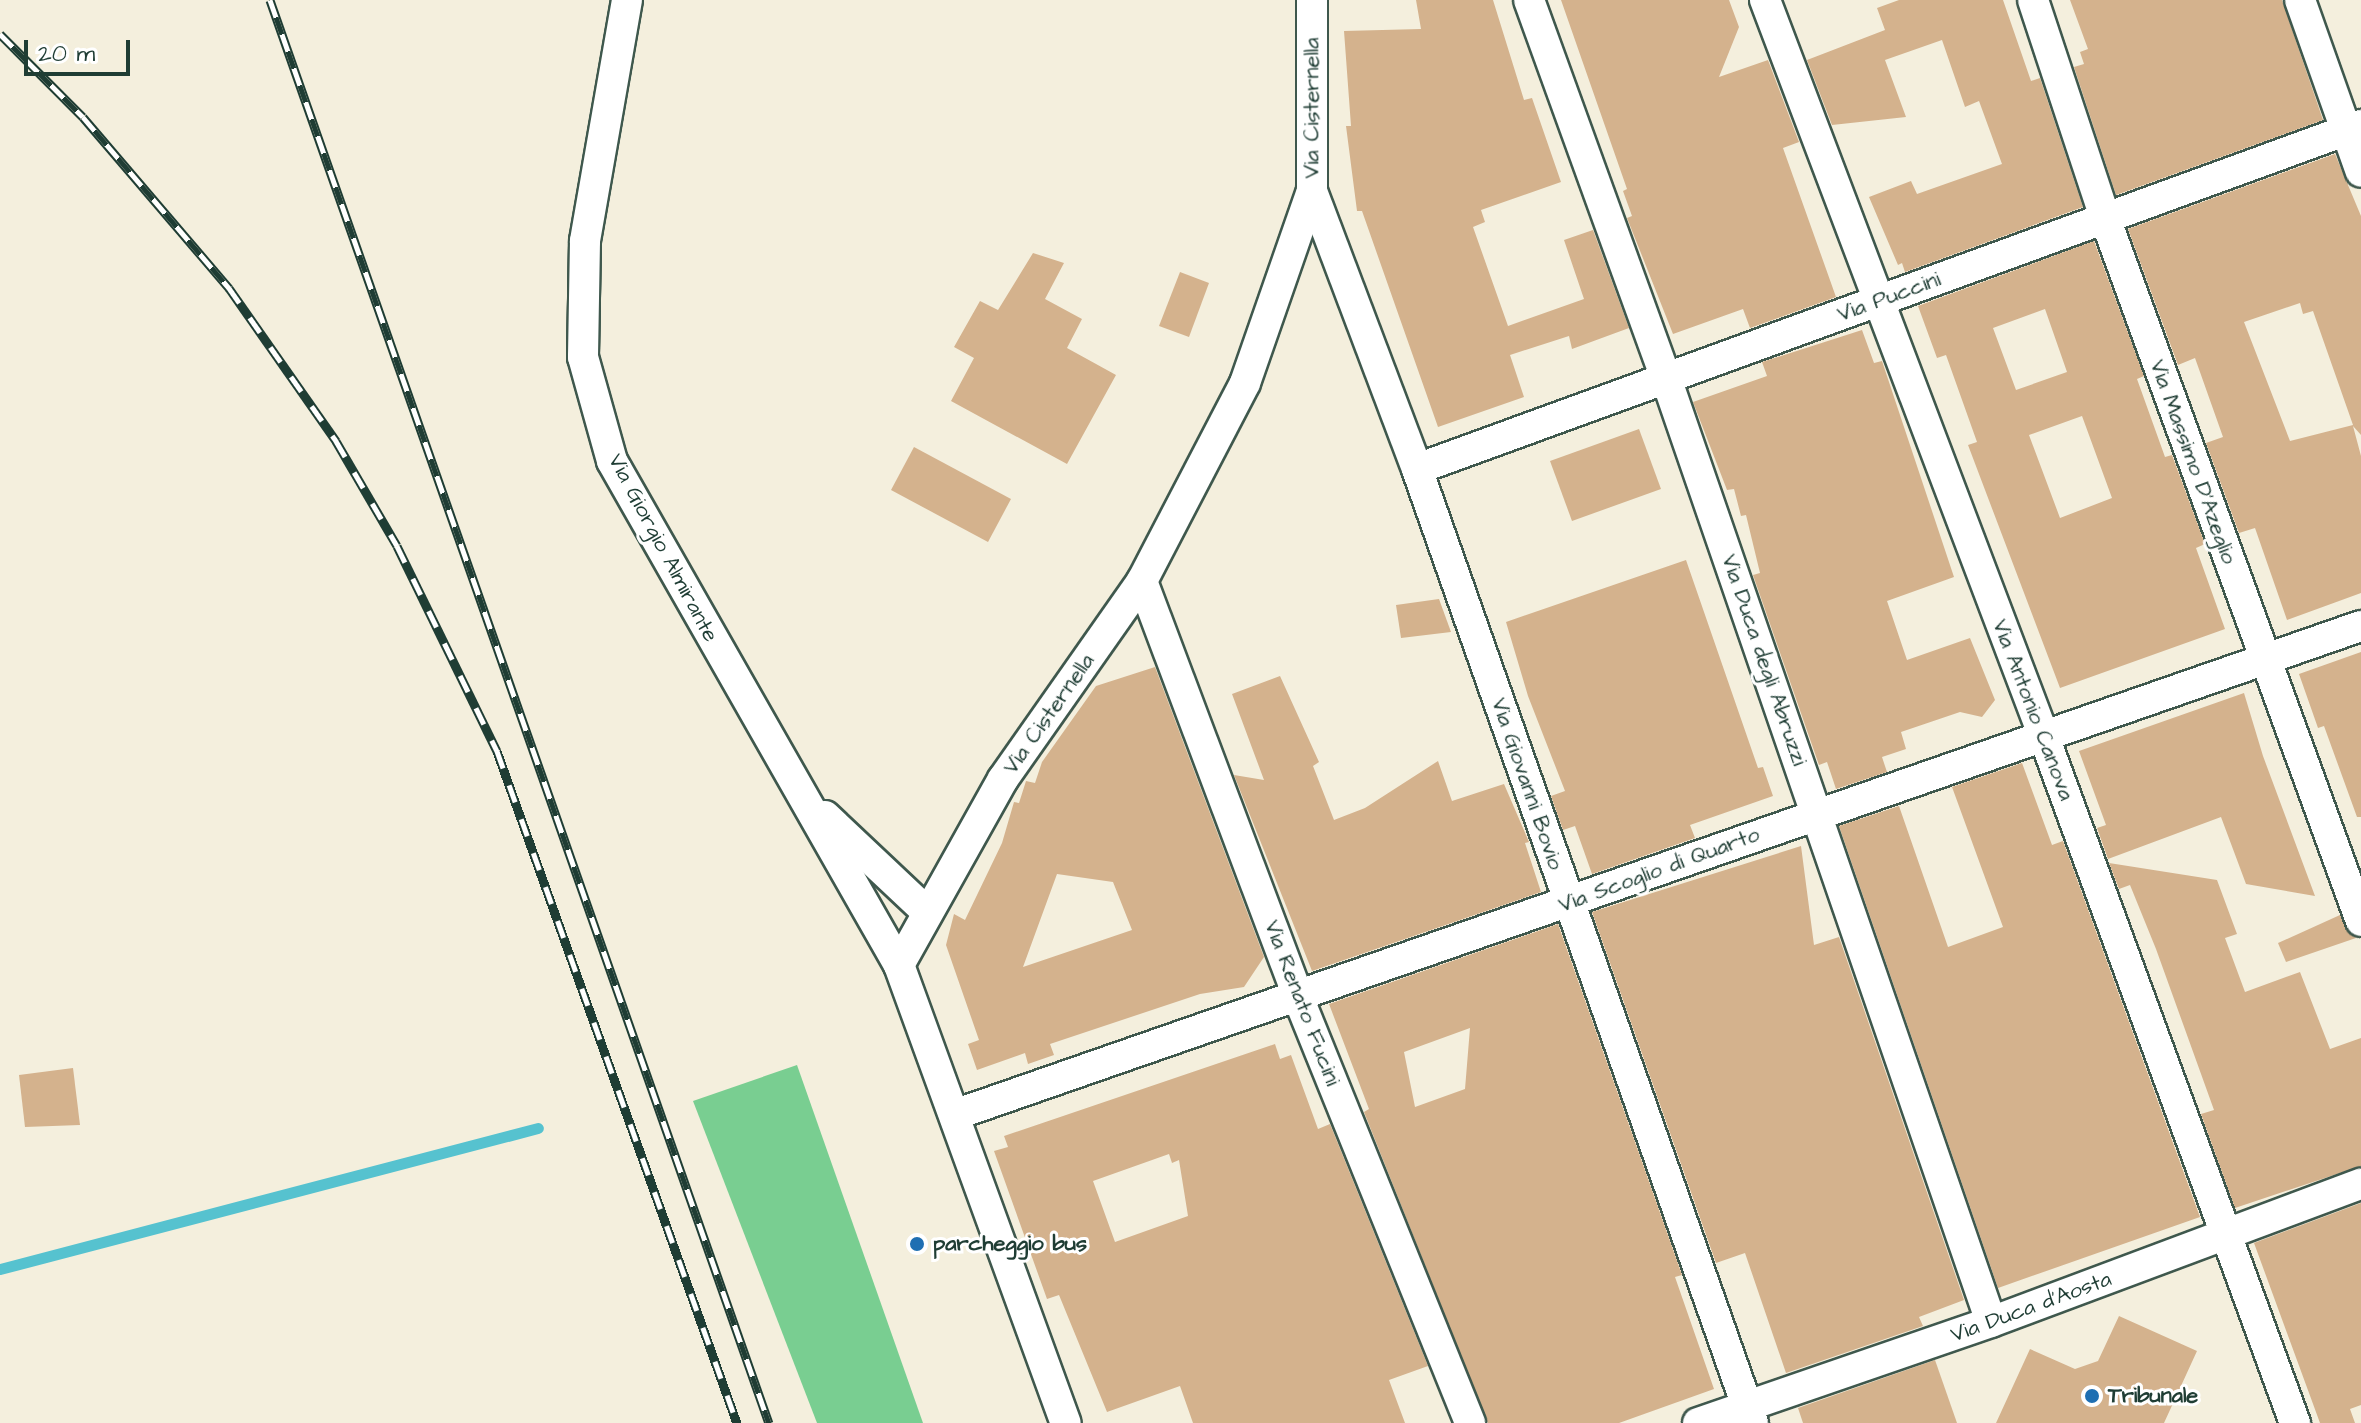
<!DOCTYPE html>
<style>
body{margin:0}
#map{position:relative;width:2361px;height:1423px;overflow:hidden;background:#f4efdd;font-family:"Architects Daughter",sans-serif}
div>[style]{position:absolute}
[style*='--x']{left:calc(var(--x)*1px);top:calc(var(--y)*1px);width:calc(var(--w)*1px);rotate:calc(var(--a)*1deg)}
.green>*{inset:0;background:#79ce91}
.stream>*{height:11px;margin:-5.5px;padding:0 5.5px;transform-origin:5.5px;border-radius:5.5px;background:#56c2cf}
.building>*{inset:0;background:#d4b28d}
.roads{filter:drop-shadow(2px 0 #3f584d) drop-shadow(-2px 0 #3f584d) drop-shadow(0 2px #3f584d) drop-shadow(0 -2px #3f584d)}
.street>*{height:30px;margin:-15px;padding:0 15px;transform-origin:15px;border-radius:15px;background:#fff}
.rail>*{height:9px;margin-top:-4.5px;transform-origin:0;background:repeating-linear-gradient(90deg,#fff 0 18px,#1f3d34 0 36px);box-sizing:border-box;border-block:2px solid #1f3d34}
.dots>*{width:22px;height:22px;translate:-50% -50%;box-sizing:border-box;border:4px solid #fff;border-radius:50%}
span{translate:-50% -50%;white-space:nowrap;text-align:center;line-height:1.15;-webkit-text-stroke:6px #fff;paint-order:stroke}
.street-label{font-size:22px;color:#1f3d34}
.poi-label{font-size:22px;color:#1f3d34;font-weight:700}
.left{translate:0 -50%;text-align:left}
.scale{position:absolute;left:24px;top:40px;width:106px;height:36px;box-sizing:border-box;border:4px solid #1f3d34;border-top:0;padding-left:10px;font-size:24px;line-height:28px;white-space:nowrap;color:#1f3d34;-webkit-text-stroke:6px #fff;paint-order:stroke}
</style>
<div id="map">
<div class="green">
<div style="clip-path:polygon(797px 1065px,923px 1423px,817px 1423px,693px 1101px)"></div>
</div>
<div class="stream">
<div style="--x:0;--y:1269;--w:556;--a:-14.69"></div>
</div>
<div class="building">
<div style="clip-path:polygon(1416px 0,1493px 0,1524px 100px,1532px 98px,1561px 182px,1481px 210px,1485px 222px,1473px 227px,1508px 326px,1584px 299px,1564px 240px,1593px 230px,1629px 328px,1572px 349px,1569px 336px,1510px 355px,1524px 397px,1438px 427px,1362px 211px,1357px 211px,1346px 126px,1351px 126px,1344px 31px,1421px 29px)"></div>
<div style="clip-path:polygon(1561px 0,1729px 0,1739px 27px,1719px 77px,1768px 60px,1799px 142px,1783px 148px,1836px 297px,1750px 328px,1743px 309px,1673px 334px,1627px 218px,1632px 216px,1623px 191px,1627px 189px)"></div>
<div style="clip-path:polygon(1899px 0,2003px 0,2031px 81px,2040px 78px,2083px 207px,1905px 272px,1902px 263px,1898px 265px,1869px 197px,1911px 181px,1917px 194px,2002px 164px,1979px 101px,1965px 107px,1942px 40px,1885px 60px,1906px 117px,1832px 125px,1807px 60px,1885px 30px,1877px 8px)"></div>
<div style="clip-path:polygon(2070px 0,2282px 0,2323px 120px,2116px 195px,2074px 67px,2084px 64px,2080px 52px,2088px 49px)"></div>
<div style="clip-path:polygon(evenodd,2335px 154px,2361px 216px,2361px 435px,2353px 426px,2361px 456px,2361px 593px,2287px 620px,2255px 528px,2239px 533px,2206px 443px,2223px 437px,2195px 358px,2178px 365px,2128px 229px,2335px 154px,2300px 303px,2303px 314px,2313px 311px,2353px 425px,2290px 441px,2244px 322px,2300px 303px)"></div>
<div style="clip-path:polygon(evenodd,2094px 241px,2144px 376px,2137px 379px,2165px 457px,2172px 455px,2205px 544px,2196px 548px,2225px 629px,2060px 688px,1968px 445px,1977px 442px,1946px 355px,1937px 358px,1918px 306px,2094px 241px,2045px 309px,2067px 372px,2016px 390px,1993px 328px,2045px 309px,2094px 241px,2082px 416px,2112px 498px,2060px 518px,2029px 435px,2082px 416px)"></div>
<div style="clip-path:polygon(1033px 253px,1064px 263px,1045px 299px,1082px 319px,1067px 348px,1116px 375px,1067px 464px,951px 401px,974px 358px,954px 347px,980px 301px,998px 310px)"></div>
<div style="clip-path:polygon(1180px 272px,1209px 283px,1189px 337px,1159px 326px)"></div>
<div style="clip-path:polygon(1862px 330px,1874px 363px,1882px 361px,1954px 577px,1887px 601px,1907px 660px,1970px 638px,1995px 700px,1982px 717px,1960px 712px,1901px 732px,1906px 749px,1882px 757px,1887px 772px,1836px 789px,1827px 762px,1819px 765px,1753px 575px,1760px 573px,1746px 515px,1741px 516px,1734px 489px,1727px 490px,1693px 402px,1767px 376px,1762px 362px)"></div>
<div style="clip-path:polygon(1639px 429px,1661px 489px,1572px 521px,1550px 461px)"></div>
<div style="clip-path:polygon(914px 447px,1011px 499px,988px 542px,891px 490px)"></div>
<div style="clip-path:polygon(1686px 560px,1758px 768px,1763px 767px,1773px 796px,1690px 825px,1695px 838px,1592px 874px,1575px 826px,1563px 830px,1551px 796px,1565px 791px,1528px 696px,1506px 622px)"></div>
<div style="clip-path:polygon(1439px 599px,1451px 632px,1401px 638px,1396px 605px)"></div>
<div style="clip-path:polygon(2361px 652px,2361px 817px,2357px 817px,2324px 726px,2318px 728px,2299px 674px)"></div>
<div style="clip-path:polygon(evenodd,1155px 667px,1264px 957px,1244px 987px,1200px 994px,1050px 1044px,1054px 1055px,1028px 1064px,1025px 1053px,977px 1070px,968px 1044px,979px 1040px,946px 945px,954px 914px,965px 920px,1002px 843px,1014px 802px,1019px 803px,1026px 781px,1035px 783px,1042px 762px,1096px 686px,1155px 667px,1057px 874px,1113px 882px,1132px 930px,1023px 967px,1057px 874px)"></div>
<div style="clip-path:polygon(1280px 676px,1319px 762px,1313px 766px,1334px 820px,1365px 808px,1438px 761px,1452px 801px,1504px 784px,1529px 842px,1525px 843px,1541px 892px,1312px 971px,1234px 775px,1264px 780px,1232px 694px)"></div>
<div style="clip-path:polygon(2244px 693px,2263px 756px,2315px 896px,2246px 884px,2221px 817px,2108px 859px,2097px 828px,2106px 825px,2079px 751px)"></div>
<div style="clip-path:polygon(2022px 763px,2052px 845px,2063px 841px,2200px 1217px,1998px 1288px,1839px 826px,1899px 806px,1948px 947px,2003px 927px,1952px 787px)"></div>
<div style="clip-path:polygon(1801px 846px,1814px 945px,1839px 937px,1964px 1300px,1919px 1317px,1923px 1326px,1786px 1373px,1745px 1253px,1716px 1263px,1592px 912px)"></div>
<div style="clip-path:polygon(2109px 863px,2217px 880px,2237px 934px,2225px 938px,2245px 992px,2300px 972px,2330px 1049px,2361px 1038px,2361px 1166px,2235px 1208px,2201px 1114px,2214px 1110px,2156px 949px,2130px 885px,2119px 889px)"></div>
<div style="clip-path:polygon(2340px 915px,2356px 938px,2286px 962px,2278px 943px)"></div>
<div style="clip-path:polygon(evenodd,1558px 924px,1682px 1275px,1675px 1277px,1714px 1389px,1619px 1423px,1488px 1423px,1364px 1112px,1369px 1109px,1329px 1004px,1558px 924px,1470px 1028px,1465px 1089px,1415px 1107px,1404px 1052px,1470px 1028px)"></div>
<div style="clip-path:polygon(evenodd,1275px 1044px,1280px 1059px,1291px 1055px,1318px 1129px,1330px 1124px,1428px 1366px,1389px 1380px,1405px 1423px,1193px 1423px,1180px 1386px,1107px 1412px,1059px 1295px,1047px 1299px,994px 1151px,1008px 1147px,1004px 1136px,1275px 1044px,1169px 1154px,1172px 1163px,1179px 1160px,1188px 1216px,1115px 1242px,1093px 1181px,1169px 1154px)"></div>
<div style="clip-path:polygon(73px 1068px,80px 1125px,25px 1127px,19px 1075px)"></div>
<div style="clip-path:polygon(2361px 1203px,2361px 1405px,2350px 1409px,2355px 1423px,2320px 1423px,2254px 1243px)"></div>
<div style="clip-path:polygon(2119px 1316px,2197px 1351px,2164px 1423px,1996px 1423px,2030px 1349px,2075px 1369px,2098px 1361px)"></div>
<div style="clip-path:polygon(1935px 1360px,1957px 1423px,1803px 1423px,1798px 1408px)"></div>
</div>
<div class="roads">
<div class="street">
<div style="--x:627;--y:0;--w:245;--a:99.9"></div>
<div style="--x:585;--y:241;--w:116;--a:91"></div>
<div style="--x:583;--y:357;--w:108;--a:74.4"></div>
<div style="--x:612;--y:461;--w:580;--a:60.34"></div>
<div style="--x:899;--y:965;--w:487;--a:70"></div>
<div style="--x:1529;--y:0;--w:402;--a:70.1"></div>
<div style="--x:1666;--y:378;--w:998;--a:71"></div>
<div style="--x:1765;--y:0;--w:785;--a:69.26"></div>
<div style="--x:2043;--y:734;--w:734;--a:69.91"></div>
<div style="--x:2033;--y:0;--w:230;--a:71.7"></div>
<div style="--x:2105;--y:218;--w:748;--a:69.99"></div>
<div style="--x:2300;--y:0;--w:182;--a:70.5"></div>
<div style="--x:1312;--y:191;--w:297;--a:69.3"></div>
<div style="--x:1417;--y:469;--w:1011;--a:70.6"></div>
<div style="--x:1417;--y:469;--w:1005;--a:-20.02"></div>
<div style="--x:1142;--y:581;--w:444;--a:69.4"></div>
<div style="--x:1298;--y:997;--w:459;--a:68"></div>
<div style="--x:825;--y:816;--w:141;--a:43.3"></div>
<div style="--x:899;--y:965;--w:213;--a:-60.8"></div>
<div style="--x:1003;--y:779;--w:242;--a:-54.9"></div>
<div style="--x:1142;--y:581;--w:223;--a:-62.5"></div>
<div style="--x:1245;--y:383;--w:203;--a:-70.8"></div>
<div style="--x:1312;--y:191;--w:191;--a:-90"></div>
<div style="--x:957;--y:1114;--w:1486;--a:-19.17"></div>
<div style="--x:1698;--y:1423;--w:310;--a:-19"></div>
<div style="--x:1991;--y:1322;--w:395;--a:-20.5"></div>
</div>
</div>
<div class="rail">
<div style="--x:270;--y:0;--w:1508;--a:70.68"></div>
<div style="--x:0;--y:34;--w:117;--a:45"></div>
<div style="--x:83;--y:117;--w:225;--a:49.5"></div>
<div style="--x:229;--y:288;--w:187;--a:55"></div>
<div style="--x:336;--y:441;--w:121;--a:59.8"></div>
<div style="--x:397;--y:546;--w:228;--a:64"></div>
<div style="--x:497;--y:751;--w:714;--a:70.35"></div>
</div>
<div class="dots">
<div style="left:917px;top:1244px;background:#1f6fb2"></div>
<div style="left:2092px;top:1396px;background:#1f6fb2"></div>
</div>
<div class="street-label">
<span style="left:1312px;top:108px;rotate:-90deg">Via Cisternella</span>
<span style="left:1889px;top:297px;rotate:-20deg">Via Puccini</span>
<span style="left:2193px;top:462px;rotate:70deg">Via Massimo D'Azeglio</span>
<span style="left:663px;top:548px;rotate:62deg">Via Giorgio Almirante</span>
<span style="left:1764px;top:660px;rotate:71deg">Via Duca degli Abruzzi</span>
<span style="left:2033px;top:710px;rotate:69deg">Via Antonio Canova</span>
<span style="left:1049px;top:714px;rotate:-55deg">Via Cisternella</span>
<span style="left:1527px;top:784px;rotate:71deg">Via Giovanni Bovio</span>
<span style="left:1659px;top:870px;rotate:-20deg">Via Scoglio di Quarto</span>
<span style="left:1302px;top:1003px;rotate:69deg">Via Renato Fucini</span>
<span style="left:2031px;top:1307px;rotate:-20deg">Via Duca d'Aosta</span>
</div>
<div class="poi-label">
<span class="left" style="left:933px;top:1244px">parcheggio bus</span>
<span class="left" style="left:2108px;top:1396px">Tribunale</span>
</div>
<div class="scale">20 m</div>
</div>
